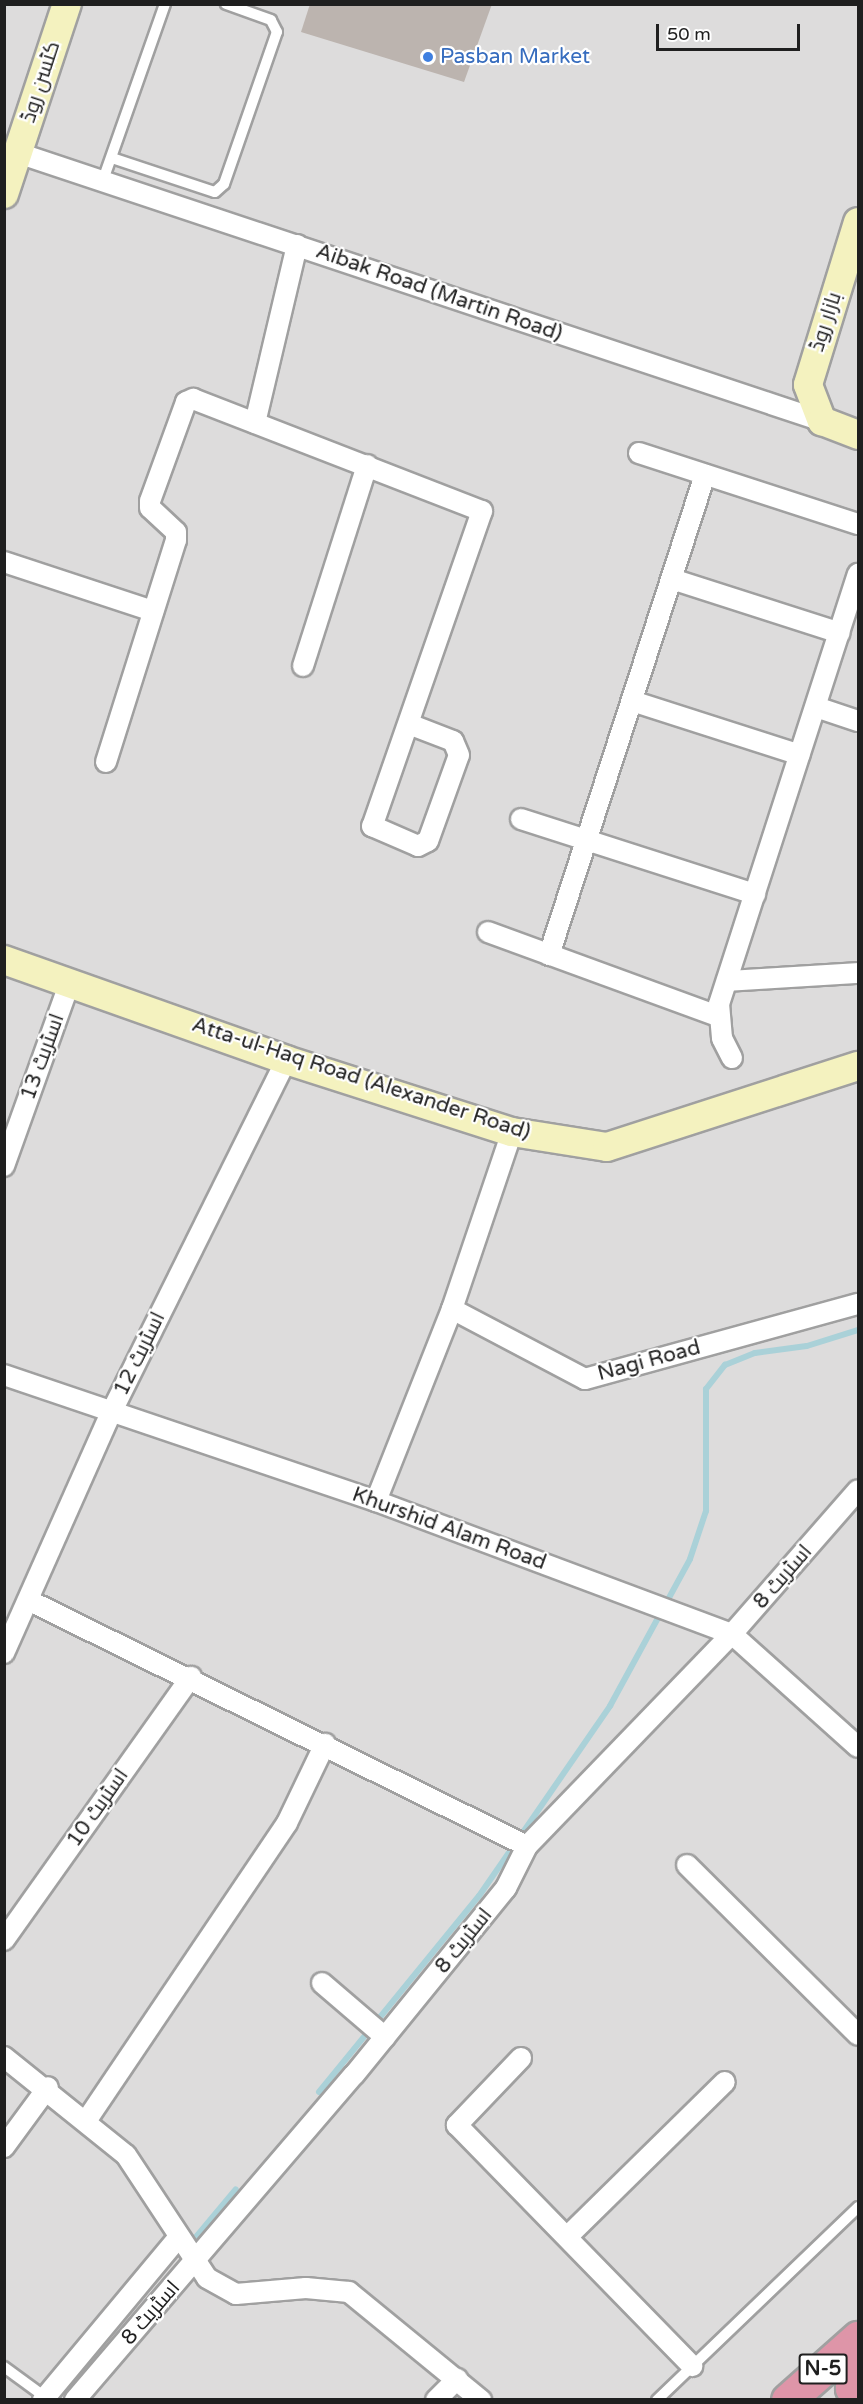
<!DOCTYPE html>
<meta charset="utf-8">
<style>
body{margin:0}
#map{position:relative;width:863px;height:2404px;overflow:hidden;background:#efebe6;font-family:"Varela Round",Cairo,sans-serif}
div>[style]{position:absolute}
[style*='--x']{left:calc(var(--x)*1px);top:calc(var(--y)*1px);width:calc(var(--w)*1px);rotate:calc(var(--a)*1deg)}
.residential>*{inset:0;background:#dddcdc}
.stream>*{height:6px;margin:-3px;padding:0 3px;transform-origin:3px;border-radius:3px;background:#aad1d8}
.building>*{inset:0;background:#bcb4af}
.roads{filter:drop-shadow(2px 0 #a0a0a0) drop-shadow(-2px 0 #a0a0a0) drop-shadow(0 2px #a0a0a0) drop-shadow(0 -2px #a0a0a0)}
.lane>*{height:10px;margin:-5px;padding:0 5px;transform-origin:5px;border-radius:5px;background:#fff}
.street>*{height:20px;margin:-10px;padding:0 10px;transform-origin:10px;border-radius:10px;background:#fff}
.secondary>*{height:28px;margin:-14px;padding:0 14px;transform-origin:14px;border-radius:14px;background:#f4f2bf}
.highway>*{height:33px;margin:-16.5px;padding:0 16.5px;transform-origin:16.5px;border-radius:16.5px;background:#de95a8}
.dots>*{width:16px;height:16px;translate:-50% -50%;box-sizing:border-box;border:3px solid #fff;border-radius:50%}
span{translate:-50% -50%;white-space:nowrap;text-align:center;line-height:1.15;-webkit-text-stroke:4.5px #fff;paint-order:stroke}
.shield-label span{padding:2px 4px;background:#fff;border:2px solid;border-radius:4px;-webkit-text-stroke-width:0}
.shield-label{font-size:20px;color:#1f1f1f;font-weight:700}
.shop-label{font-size:21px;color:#366cbe}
.left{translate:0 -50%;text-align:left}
.street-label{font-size:21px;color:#1f1f1f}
.frame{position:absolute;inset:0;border:6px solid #1f1f1f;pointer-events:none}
.scale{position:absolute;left:656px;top:24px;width:144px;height:27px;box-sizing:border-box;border:3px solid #1f1f1f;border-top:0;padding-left:8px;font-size:18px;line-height:21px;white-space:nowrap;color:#1f1f1f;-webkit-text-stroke:4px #fff;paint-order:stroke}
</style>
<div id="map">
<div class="residential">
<div style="clip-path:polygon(5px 5px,858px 5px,858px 2399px,5px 2399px)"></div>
</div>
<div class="stream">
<div style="--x:319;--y:2092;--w:253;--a:-50.8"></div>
<div style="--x:479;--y:1896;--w:231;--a:-55.4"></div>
<div style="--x:610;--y:1706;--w:167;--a:-61.4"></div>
<div style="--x:690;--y:1559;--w:51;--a:-71.6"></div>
<div style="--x:706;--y:1511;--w:122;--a:-90"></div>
<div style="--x:706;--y:1389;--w:31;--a:-52"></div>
<div style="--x:725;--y:1365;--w:32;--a:-22"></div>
<div style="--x:755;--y:1353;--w:52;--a:-7.7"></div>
<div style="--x:807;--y:1346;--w:53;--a:-17.4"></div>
<div style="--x:196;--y:2237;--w:62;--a:-50.2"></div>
</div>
<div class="building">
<div style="clip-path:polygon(310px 4px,492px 4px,464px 82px,301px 32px)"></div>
</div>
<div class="roads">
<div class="lane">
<div style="--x:112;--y:158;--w:108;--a:18.3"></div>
<div style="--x:215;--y:192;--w:12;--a:-42"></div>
<div style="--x:224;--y:184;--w:161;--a:-70.8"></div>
<div style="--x:277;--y:32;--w:13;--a:-117"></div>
<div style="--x:271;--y:20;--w:48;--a:-160.4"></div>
<div style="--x:103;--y:180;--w:187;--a:-70.6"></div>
<div style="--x:4;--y:2367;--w:51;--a:36.2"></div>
<div style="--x:657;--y:2400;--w:279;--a:-43.8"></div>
</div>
<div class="street">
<div style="--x:18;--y:153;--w:847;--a:18.43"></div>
<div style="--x:255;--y:423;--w:183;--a:-76.7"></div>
<div style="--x:639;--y:453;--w:230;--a:18"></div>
<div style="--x:4;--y:562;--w:157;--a:18.2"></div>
<div style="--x:672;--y:579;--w:176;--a:17.8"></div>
<div style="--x:303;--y:666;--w:211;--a:-72.3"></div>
<div style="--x:632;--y:701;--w:176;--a:17.8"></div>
<div style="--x:816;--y:707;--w:44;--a:18.4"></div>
<div style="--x:106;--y:762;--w:233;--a:-72.5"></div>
<div style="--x:176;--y:540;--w:8;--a:-90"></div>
<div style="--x:176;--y:532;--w:35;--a:-137"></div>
<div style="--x:150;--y:508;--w:7;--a:-90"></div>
<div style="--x:150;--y:501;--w:105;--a:-70"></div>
<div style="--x:186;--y:402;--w:8;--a:-23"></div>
<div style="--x:193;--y:399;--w:310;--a:21.2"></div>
<div style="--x:482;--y:511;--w:334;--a:109.2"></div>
<div style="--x:372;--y:826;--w:50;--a:23.5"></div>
<div style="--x:418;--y:846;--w:11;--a:-27"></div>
<div style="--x:428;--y:841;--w:91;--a:-70.2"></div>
<div style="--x:459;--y:755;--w:15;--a:-113"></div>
<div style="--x:453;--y:741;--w:47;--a:-158.9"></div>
<div style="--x:521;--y:819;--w:246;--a:17.8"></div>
<div style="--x:488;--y:932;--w:245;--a:20.1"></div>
<div style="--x:549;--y:955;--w:505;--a:-72"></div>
<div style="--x:727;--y:981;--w:131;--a:-3.5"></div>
<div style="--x:732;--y:1058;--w:22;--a:-117"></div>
<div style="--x:722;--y:1038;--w:34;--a:-95"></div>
<div style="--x:719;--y:1004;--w:452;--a:-72.1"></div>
<div style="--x:4;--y:1166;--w:195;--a:-70.3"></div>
<div style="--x:452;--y:1309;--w:150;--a:27.8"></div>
<div style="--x:585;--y:1379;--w:283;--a:-15.4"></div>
<div style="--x:4;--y:1375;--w:393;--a:18.7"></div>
<div style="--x:376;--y:1501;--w:380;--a:20.5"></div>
<div style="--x:732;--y:1634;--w:169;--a:41.9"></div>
<div style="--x:376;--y:1501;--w:206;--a:-68.4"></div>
<div style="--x:452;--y:1309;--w:187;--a:-71.3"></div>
<div style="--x:30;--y:1601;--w:554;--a:26.24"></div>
<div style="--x:4;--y:1653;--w:263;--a:-66"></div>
<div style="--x:111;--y:1413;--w:394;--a:-63.6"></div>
<div style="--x:687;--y:1865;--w:241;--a:44.8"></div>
<div style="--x:4;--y:1940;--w:323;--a:-54.6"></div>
<div style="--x:322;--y:1983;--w:83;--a:40.6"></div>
<div style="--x:4;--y:2057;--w:156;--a:38.8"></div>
<div style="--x:126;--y:2155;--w:147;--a:56.6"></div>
<div style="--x:207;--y:2278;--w:33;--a:29"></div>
<div style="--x:236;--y:2294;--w:70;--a:-4.9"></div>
<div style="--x:306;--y:2288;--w:43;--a:5.3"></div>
<div style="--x:349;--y:2292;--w:171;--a:39.3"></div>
<div style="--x:521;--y:2058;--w:93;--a:133.7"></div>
<div style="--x:457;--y:2125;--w:337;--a:45.7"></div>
<div style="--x:86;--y:2121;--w:359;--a:-56"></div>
<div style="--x:287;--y:1823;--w:88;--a:-64.3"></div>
<div style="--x:4;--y:2147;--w:74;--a:-53.7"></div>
<div style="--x:567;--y:2237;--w:221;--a:-44.5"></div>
<div style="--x:43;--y:2400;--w:209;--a:-50.2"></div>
<div style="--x:75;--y:2400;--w:428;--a:-49.4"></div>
<div style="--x:354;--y:2075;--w:241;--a:-50.9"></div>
<div style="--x:506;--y:1888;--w:47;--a:-63.4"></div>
<div style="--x:527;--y:1846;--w:295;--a:-46"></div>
<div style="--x:732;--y:1634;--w:191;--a:-48.8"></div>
<div style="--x:436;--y:2400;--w:30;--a:-45"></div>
</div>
<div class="secondary">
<div style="--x:4;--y:194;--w:200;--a:-71.7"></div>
<div style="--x:858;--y:222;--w:170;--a:107.1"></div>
<div style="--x:808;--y:385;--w:39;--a:69"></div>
<div style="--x:822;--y:421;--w:39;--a:21"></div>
<div style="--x:4;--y:960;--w:299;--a:19.5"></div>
<div style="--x:286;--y:1060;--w:237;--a:17.7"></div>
<div style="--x:512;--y:1132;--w:96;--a:9"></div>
<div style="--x:607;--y:1147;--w:264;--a:-17.9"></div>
</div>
<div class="highway">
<div style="--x:858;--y:2372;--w:17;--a:111"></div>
<div style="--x:852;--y:2388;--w:9;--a:49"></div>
<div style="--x:788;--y:2400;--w:94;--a:-41.5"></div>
</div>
</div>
<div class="dots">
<div style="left:428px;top:57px;background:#3f7fe0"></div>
</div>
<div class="shield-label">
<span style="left:823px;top:2369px">N-5</span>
</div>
<div class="shop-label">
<span class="left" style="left:440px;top:57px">Pasban Market</span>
</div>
<div class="street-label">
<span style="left:41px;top:82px;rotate:-72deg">کٹسن روڈ</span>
<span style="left:439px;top:293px;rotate:19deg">Aibak Road (Martin Road)</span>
<span style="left:826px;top:322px;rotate:-72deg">بازار روڈ</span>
<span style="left:43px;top:1057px;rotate:-70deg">اسٹریٹ 13</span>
<span style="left:361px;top:1079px;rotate:18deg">Atta-ul-Haq Road (Alexander Road)</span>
<span style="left:140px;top:1354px;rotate:-64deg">اسٹریٹ 12</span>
<span style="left:649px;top:1361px;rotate:-15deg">Nagi Road</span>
<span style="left:449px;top:1529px;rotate:20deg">Khurshid Alam Road</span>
<span style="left:783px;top:1577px;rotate:-49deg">اسٹریٹ 8</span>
<span style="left:98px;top:1808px;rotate:-55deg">اسٹریٹ 10</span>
<span style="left:464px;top:1941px;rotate:-51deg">اسٹریٹ 8</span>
<span style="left:151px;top:2313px;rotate:-49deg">اسٹریٹ 8</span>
</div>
<div class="frame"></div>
<div class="scale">50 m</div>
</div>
